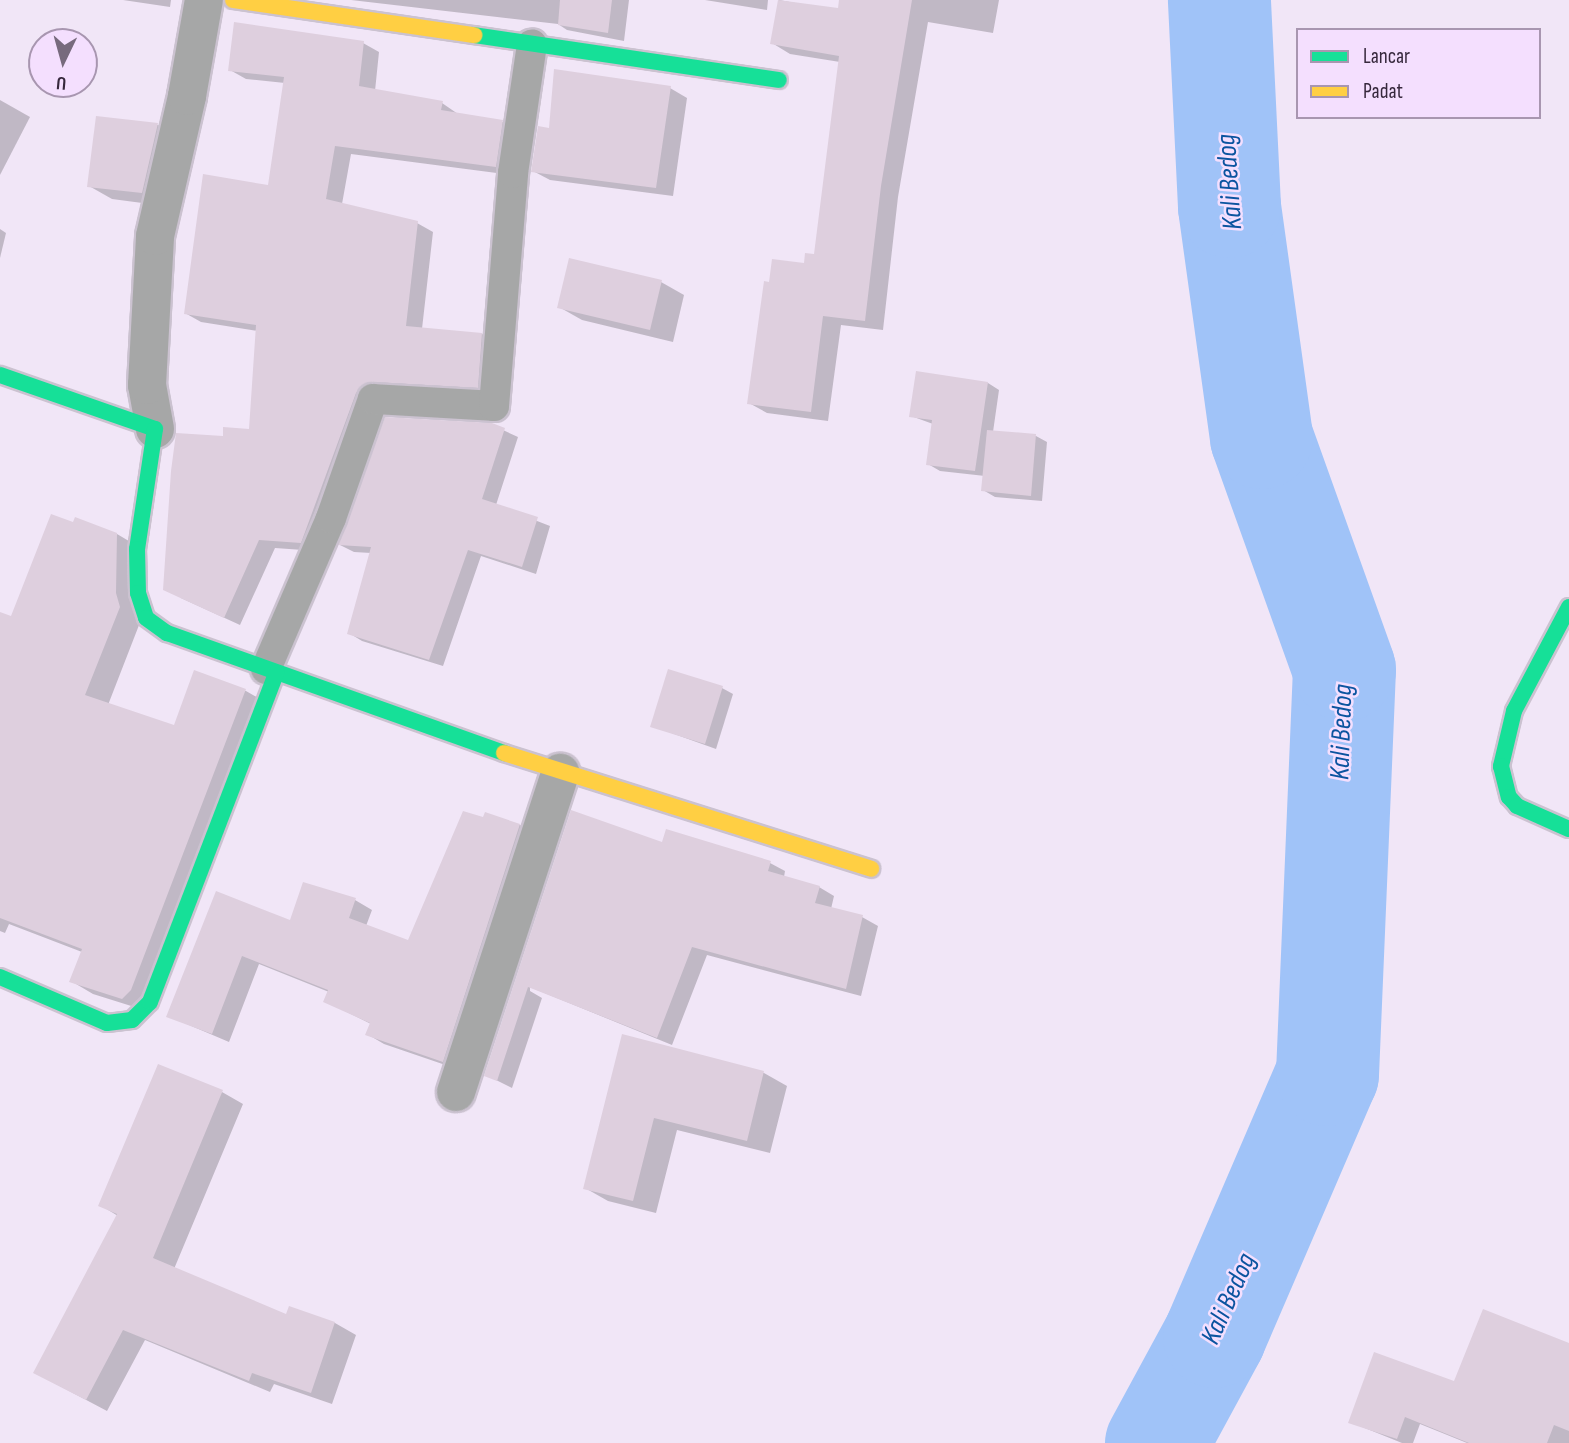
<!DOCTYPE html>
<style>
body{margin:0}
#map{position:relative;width:1569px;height:1443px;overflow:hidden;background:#f1e6f7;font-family:"Sofia Sans Condensed",sans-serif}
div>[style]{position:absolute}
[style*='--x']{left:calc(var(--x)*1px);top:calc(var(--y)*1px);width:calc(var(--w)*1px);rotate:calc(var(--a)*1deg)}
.shadow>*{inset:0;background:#0003}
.river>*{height:103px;margin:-51.5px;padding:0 51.5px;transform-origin:51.5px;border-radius:51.5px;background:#a0c3f8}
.building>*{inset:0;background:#decfde}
.roads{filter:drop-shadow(2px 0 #cbc2d0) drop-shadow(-2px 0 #cbc2d0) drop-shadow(0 2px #cbc2d0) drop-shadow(0 -2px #cbc2d0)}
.lane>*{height:30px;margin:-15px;padding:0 15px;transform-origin:15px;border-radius:15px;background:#a6a7a7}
.street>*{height:38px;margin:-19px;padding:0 19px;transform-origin:19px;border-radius:19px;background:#a6a7a7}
.fast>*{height:16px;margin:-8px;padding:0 8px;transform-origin:8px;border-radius:8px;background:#16e098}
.slow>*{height:16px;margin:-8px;padding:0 8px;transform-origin:8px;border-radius:8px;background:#ffcf43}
span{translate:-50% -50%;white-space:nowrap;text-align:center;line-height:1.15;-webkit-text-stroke:5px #f4dffe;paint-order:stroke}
.water-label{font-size:28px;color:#0b54a0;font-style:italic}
.legend{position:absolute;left:1296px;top:28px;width:245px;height:91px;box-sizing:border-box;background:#f4dffe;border:2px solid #a896b0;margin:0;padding:9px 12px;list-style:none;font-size:21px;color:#36283c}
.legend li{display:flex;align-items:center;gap:14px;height:35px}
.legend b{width:35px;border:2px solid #a896b0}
.north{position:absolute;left:28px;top:28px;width:70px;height:70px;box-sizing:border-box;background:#f4dffe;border:2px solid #a896b0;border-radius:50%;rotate:185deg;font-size:19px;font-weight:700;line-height:28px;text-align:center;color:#36283c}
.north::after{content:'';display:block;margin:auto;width:24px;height:32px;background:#776a7d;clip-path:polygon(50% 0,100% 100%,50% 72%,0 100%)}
</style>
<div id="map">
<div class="shadow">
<div style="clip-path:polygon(123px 0,171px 0,170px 7px)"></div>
<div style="clip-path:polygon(351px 0,629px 0,624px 41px,567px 30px,558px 24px)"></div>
<div style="clip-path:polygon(705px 0,768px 0,767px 10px)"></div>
<div style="clip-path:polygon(779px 0,839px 11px,841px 0,999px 0,993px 33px,928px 22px,898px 197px,883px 330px,841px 325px,828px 421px,767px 413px,749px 403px,771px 284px,806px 265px,815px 256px,840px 62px,790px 54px,772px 43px)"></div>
<div style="clip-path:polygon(363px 43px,379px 52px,375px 91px,442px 103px,458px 114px,503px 122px,518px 131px,512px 175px,351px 154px,342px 204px,417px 223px,433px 232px,422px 329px,482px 334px,498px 344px,493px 396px,372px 402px,317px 551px,275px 548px,240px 625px,181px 598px,225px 438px,251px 430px,258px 331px,201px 322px,185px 313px,269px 187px,285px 83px,246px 79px,230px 70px)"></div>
<div style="clip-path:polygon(670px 88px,687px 98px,673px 196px,550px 180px,533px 171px,550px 130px)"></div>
<div style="clip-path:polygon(0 100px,30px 117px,0 175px)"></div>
<div style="clip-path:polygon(97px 118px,158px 125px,181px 138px,165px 206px,112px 199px,89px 186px)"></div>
<div style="clip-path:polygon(0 229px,6px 233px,0 258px)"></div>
<div style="clip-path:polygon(661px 282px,684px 295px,673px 342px,582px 320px,559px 307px)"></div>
<div style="clip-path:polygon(988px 383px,999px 390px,993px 432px,1036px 436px,1047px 442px,1042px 501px,995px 497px,983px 490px,985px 476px,940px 471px,928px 464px,933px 424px,911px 416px)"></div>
<div style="clip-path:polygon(492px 425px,518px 437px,496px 505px,550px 526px,536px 574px,481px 556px,443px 666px,362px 641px,349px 633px,371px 553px,354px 552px,340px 545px)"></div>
<div style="clip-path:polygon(74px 524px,117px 534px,139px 547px,141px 620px,108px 705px,175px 728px,195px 672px,246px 691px,267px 703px,144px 1010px,93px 994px,71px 981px,82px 952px,9px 924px,5px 933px,0 931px,0 622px,12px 619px)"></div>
<div style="clip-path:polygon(722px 688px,733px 694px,716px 749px,652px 726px)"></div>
<div style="clip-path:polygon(572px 812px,663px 844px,770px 863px,785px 871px,784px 877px,819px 887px,834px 896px,831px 909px,862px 917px,878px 926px,861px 996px,707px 955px,672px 1045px,530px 987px,530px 991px,542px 998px,512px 1088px,486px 1075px)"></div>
<div style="clip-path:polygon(486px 814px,520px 825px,536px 835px,460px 1070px,384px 1044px,367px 1034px,371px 1024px,325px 1001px,329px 992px,259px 964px,229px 1042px,168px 1016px,217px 894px,291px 922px,355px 900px,372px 910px,366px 926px,409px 942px)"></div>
<div style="clip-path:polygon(623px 1036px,764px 1073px,787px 1086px,770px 1153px,677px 1130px,656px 1213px,608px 1201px,585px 1188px)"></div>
<div style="clip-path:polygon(222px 1092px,243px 1104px,174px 1269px,287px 1317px,290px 1308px,335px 1323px,356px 1335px,332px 1404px,274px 1384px,270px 1392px,145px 1340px,107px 1411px,56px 1384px,118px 1216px,100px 1205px)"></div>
<div style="clip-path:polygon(1569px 1345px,1569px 1443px,1467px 1443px,1420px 1424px,1413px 1443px,1402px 1443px,1350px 1422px)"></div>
</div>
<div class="river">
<div style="--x:1156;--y:1443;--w:122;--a:-61.5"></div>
<div style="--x:1214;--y:1336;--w:285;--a:-66.7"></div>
<div style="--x:1327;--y:1074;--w:405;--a:-87.6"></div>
<div style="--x:1344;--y:669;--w:246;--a:-109.7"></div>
<div style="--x:1261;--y:437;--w:233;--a:-97.9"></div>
<div style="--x:1229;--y:206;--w:206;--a:-92.8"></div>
</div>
<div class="building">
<div style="clip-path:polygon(560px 0,612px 0,608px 33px,558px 25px)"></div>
<div style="clip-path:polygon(778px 0,838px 8px,839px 0,912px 0,881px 186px,865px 321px,823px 316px,811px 412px,747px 404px,764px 281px,769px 282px,772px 259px,804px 263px,805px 253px,814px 254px,839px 56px,770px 44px)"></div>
<div style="clip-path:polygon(234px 22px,364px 41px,359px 86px,443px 101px,441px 110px,503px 120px,496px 167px,335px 146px,326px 199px,418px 221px,406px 326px,482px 333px,478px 388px,374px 382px,363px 385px,356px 393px,301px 543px,259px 540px,224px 618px,163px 590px,171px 471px,176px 433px,223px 436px,223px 427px,249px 429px,256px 325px,184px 314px,203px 174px,268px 185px,284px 77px,228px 71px)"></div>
<div style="clip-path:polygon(554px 69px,671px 86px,656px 188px,531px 172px,538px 126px,549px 128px)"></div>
<div style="clip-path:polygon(96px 116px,158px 123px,142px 193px,87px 187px)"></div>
<div style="clip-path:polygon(569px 258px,662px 280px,650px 330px,557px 308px)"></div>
<div style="clip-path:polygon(916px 371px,988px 382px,975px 471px,926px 465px,932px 420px,909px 417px)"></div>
<div style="clip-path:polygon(385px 417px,492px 423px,505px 428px,482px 499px,538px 517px,522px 567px,468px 550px,429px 660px,347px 634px,371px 547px,338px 545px)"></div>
<div style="clip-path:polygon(987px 430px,1036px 434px,1031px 496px,981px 491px)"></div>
<div style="clip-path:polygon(51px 514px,73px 522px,75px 517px,117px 533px,116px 593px,120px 607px,85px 695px,174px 725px,194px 670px,246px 689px,131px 990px,122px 999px,69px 982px,82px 949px,0 918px,0 612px,11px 616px)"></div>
<div style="clip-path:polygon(668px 669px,723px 686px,705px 744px,650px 727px)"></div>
<div style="clip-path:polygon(571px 810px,662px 842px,666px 829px,771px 861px,768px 871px,820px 886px,815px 903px,863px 915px,846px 989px,692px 947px,657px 1038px,528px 987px,497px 1081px,484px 1076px)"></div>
<div style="clip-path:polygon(463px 811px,483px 817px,485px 812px,520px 824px,443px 1062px,365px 1035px,370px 1023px,323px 1002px,328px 990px,242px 956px,212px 1034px,166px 1017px,216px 891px,290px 920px,303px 882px,356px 898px,349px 918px,408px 940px)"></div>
<div style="clip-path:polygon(622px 1034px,764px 1071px,747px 1141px,654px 1118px,633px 1201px,583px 1189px)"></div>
<div style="clip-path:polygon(158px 1064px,223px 1090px,153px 1258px,286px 1314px,289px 1306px,335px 1322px,311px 1393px,252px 1373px,249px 1381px,123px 1330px,86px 1400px,33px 1373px,117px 1214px,98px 1206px)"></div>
<div style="clip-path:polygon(1483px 1309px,1569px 1343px,1569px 1431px,1554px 1425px,1547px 1443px,1469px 1443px,1405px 1417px,1397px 1439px,1348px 1423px,1374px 1352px,1454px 1381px)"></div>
</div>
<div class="roads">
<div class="lane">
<div style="--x:266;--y:669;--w:164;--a:-66.7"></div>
<div style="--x:331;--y:518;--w:126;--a:-70.6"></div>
<div style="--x:373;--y:399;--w:121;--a:3.3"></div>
<div style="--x:494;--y:406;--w:234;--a:-85.3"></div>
<div style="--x:513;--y:173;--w:130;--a:-81.6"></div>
</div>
<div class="street">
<div style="--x:155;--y:429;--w:45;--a:-100.3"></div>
<div style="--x:147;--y:385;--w:149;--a:-86.9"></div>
<div style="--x:155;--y:236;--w:144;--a:-77.1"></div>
<div style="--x:187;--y:96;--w:97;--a:-80"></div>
<div style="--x:456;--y:1092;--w:336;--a:-71.9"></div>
</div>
<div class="fast">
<div style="--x:474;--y:35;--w:308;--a:8.4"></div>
<div style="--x:0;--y:375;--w:164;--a:19.2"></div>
<div style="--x:155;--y:429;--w:121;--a:98.5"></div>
<div style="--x:137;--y:549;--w:44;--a:88.7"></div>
<div style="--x:138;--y:593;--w:26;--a:72"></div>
<div style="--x:146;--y:618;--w:26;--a:36"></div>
<div style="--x:167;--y:633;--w:358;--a:19.6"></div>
<div style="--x:1569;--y:607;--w:118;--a:117.9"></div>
<div style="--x:1514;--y:711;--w:57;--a:103.3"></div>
<div style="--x:1501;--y:766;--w:32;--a:76"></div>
<div style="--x:1509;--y:797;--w:12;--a:48"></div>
<div style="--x:1517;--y:806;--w:57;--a:23.9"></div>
<div style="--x:0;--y:977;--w:116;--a:23.3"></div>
<div style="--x:107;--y:1023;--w:25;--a:-7"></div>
<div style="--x:132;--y:1020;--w:25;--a:-45"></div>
<div style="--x:150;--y:1002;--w:352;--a:-69"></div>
</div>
<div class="slow">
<div style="--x:233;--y:0;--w:244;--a:8.3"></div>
<div style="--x:504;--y:753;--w:385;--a:17.5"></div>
</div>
</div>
<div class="water-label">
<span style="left:1230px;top:182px;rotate:-94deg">Kali Bedog</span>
<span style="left:1342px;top:732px;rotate:-88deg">Kali Bedog</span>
<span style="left:1229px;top:1299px;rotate:-66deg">Kali Bedog</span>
</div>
<ul class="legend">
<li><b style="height:9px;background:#16e098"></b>Lancar</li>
<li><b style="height:9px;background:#ffcf43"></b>Padat</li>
</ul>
<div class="north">U</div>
</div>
